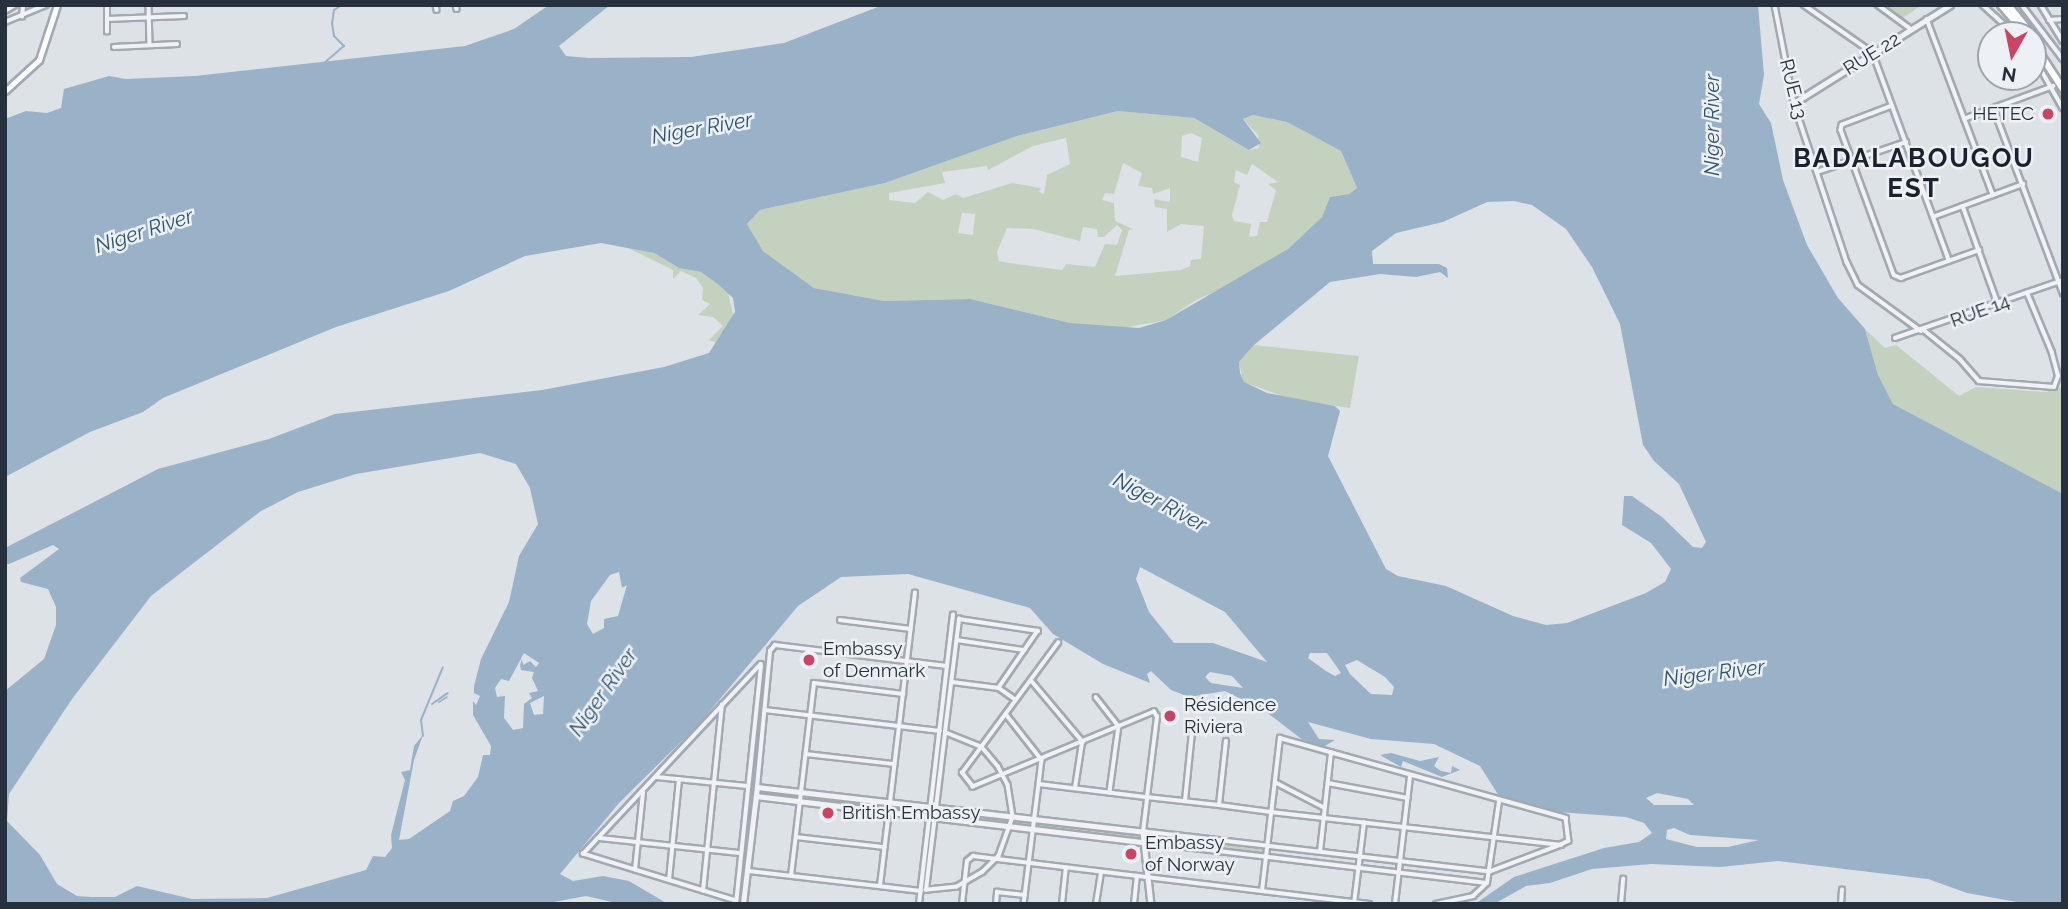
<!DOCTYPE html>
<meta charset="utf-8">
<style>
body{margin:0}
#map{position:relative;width:2068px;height:909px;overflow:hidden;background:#dde2e7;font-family:Raleway,sans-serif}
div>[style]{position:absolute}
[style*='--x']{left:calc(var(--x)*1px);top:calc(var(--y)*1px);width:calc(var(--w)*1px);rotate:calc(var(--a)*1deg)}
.green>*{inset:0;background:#c5d1bf}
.water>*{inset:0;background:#99b2c7}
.stream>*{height:2px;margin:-1px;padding:0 1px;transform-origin:1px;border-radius:1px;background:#99b2c7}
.roads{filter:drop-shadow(2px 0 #a3a9b1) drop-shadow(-2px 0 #a3a9b1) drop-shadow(0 2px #a3a9b1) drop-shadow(0 -2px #a3a9b1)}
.minor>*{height:3.5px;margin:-1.75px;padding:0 1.75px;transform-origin:1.75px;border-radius:1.75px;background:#f0f2f5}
.tertiary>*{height:4.5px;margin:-2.25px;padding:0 2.25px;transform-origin:2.25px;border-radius:2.25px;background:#f0f2f5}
.secondary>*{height:5px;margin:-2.5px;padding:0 2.5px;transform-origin:2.5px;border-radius:2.5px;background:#fff}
.primary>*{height:6px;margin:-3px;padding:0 3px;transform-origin:3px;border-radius:3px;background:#fff}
.dots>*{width:19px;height:19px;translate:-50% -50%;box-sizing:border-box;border:4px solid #edf1f5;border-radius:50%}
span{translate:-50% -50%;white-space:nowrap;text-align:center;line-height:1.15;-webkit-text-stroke:5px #edf1f5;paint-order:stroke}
.street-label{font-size:19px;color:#27313d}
.poi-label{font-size:19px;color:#27313d}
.right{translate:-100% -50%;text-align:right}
.left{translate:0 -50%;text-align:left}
.water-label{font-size:21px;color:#325370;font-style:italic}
.district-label{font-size:26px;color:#1a222e;font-weight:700;letter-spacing:2px}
.frame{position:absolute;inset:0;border:7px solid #27313d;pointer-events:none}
.north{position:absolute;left:1977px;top:21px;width:70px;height:70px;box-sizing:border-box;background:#edf1f5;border:2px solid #9ea4ab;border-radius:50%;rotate:189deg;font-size:19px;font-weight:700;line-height:28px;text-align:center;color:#27313d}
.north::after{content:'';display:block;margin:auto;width:24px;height:32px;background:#cb4462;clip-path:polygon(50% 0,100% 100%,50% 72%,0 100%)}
</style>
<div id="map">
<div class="green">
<div style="clip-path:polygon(1884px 5px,1922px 5px,1903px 18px)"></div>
<div style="clip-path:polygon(evenodd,1118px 111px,1194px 118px,1249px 150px,1259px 148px,1258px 135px,1243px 119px,1253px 115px,1287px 122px,1341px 151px,1357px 188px,1349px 194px,1330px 197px,1322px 217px,1288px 249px,1230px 285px,1196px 300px,1166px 320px,1118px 329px,1070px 323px,970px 299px,884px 301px,814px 288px,763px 251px,747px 224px,760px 210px,885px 183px,1017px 136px,1118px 111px,1191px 133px,1202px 138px,1198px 162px,1181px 157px,1182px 136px,1191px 133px,1118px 111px,1066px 138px,1070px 164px,1047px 175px,1044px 194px,1039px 192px,1041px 188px,1012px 183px,963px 198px,956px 194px,943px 200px,928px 192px,915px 203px,889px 200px,889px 193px,945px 183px,942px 172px,987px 166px,988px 170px,1033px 146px,1066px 138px,1118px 111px,1123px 163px,1142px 173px,1138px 186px,1152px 188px,1153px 194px,1170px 188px,1170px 202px,1154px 199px,1155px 207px,1167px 209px,1167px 232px,1181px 224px,1204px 226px,1201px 259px,1191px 260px,1190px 266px,1181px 270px,1115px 276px,1129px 230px,1133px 229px,1115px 221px,1114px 203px,1102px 200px,1105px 193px,1114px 194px,1123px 163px,1118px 111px,1252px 164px,1278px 182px,1268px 184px,1276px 190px,1267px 222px,1260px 222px,1257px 236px,1249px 237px,1251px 224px,1234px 221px,1232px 215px,1240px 185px,1234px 182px,1236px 170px,1247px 175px,1252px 164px,1118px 111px,962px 213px,975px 214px,973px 235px,958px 233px,962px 213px,1118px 111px,1117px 225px,1122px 230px,1117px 245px,1105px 244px,1095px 267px,1066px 264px,1062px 270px,1009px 263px,999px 261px,997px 252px,1007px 228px,1033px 229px,1080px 241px,1083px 227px,1097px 229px,1098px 237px,1104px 237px,1117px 225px)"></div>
<div style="clip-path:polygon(628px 248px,654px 253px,679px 268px,701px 272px,728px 291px,734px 319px,717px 343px,709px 340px,723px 326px,713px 317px,698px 315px,710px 304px,702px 300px,703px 288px,696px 278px,681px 271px,673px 279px,673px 270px)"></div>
<div style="clip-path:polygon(1865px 329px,1885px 348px,1896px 345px,1959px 396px,1976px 387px,2046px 392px,2063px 387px,2063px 494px,1893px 404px,1878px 375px)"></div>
<div style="clip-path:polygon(1254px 345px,1359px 356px,1350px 408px,1291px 399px,1243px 382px,1239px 362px)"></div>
<div style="clip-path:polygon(760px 791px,1267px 850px,1267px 855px,760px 794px)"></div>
</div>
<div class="water">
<div style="clip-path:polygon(evenodd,549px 5px,610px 5px,559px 46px,566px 56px,589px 58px,691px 57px,784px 43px,883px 5px,1758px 5px,1764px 75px,1759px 104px,1771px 123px,1783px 180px,1807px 245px,1838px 298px,1865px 329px,1878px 375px,1893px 404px,2063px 494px,2063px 904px,2028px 904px,1967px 893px,1928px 879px,1778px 861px,1720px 867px,1651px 864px,1592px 869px,1550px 883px,1526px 886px,1494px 904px,1475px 904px,1514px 877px,1604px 848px,1639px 842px,1652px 833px,1644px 823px,1626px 817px,1558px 812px,1499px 796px,1480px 766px,1434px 744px,1371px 739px,1308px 722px,1319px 739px,1335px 740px,1323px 747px,1304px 741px,1265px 711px,1225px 691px,1189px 697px,1171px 690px,1151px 671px,1147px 674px,1150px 683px,1103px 664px,1053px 634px,1030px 608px,908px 574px,841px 577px,798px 606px,699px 724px,619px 803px,560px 874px,573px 881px,603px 876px,629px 881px,668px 904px,621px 904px,586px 896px,543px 904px,5px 904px,5px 691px,44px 659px,56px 625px,56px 607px,48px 589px,21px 582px,20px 578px,59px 549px,53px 545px,9px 564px,5px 564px,5px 548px,158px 469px,269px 439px,335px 414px,542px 390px,664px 367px,709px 353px,735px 312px,733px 298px,719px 285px,701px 272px,679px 268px,654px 253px,601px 243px,525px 256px,449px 291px,336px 327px,163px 398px,143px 412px,90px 432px,5px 477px,5px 119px,26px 111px,47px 113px,61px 108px,64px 89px,109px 76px,126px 79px,195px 76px,465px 46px,514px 29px,549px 5px,1118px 111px,1194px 118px,1249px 150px,1261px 143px,1243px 119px,1253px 115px,1287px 122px,1341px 151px,1357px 188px,1349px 194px,1330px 197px,1322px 217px,1288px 249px,1166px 320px,1139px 328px,1070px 323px,970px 299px,884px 301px,814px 288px,763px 251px,747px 224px,760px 210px,885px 183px,1017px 136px,1118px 111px,549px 5px,1514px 201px,1532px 205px,1566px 229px,1592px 267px,1620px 324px,1643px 445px,1654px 461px,1679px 484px,1706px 542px,1702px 548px,1693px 547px,1662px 517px,1632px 496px,1624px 496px,1622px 525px,1651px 543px,1671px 569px,1665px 582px,1646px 593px,1567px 623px,1546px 625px,1513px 616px,1446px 586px,1398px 576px,1386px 569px,1328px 456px,1340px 411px,1335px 406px,1267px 393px,1244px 382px,1240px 373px,1239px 362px,1254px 345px,1330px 282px,1380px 274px,1416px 277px,1440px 272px,1448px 278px,1447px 268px,1439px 264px,1373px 264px,1372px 251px,1396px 233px,1443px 222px,1487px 202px,1514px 201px,549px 5px,480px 453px,516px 464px,530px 488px,538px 524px,519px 556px,509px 602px,481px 659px,474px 686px,474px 693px,480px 696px,476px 705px,473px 701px,473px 715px,491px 746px,490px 755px,483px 755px,478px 777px,464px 796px,453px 801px,450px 811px,409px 839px,399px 840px,414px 760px,423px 735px,414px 746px,410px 770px,401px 772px,405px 780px,391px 835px,392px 848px,385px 857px,373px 856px,366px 870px,267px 898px,192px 899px,137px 886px,115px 897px,91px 897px,77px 896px,57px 884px,40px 855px,7px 821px,9px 794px,72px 699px,151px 596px,261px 511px,298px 492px,356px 474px,480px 453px,549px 5px,1140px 567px,1225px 612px,1267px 662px,1213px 643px,1174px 643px,1149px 612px,1136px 579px,1140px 567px,549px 5px,619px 572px,622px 588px,627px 585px,618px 616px,604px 619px,604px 628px,593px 634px,587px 624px,591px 601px,610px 575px,619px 572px,549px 5px,524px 653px,539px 663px,536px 667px,530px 661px,523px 665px,522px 659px,520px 665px,521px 670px,534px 672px,532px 678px,538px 691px,529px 693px,532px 698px,524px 704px,523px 728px,513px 730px,504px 718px,505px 696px,497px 697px,495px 688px,501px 679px,509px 681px,524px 653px,549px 5px,1310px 653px,1327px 653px,1341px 673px,1335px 676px,1326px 671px,1308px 658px,1310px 653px,549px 5px,1357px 660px,1385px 677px,1394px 687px,1392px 695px,1371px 694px,1350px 674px,1345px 665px,1357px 660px,549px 5px,1210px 672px,1232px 676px,1243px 688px,1211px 683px,1205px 677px,1210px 672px,549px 5px,544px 696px,543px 714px,534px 715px,530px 703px,544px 696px,549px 5px,1657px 793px,1688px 799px,1694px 805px,1654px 805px,1646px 798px,1657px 793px,549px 5px,1674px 828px,1690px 835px,1759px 840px,1728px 847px,1697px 847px,1666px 839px,1667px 830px,1674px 828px)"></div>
<div style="clip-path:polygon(1391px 753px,1420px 761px,1439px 757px,1434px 766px,1441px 771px,1451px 773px,1452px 766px,1460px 770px,1442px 777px,1403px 761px,1401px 767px,1380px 755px)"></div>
</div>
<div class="stream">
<div style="--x:323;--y:64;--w:28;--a:-41"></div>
<div style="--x:344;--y:46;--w:14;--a:-135"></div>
<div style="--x:334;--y:36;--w:12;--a:-99"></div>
<div style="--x:332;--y:24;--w:14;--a:-82"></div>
<div style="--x:334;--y:10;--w:9;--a:-32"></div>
<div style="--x:439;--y:702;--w:9;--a:-32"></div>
<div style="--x:432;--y:704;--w:19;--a:-35"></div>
<div style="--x:423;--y:736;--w:16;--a:-97"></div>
<div style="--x:421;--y:720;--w:57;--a:-67.5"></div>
</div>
<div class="roads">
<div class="minor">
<div style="--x:149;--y:5;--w:40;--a:88.6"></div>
<div style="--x:436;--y:5;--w:5;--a:79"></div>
<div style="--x:456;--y:5;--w:4;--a:76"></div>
<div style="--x:1775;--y:5;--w:100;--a:79"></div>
<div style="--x:1794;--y:103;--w:168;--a:71.6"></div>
<div style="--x:1847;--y:262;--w:25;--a:64"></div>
<div style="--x:1858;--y:285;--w:78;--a:36.1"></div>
<div style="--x:1804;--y:5;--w:84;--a:34.8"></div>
<div style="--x:1873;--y:53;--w:221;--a:69.8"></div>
<div style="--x:1878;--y:5;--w:41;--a:36"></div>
<div style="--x:1983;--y:5;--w:45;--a:42.3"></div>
<div style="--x:2022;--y:5;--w:68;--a:52.8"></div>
<div style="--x:2041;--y:5;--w:42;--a:58.6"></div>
<div style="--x:5;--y:11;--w:12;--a:-31"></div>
<div style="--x:22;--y:17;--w:12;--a:-85"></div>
<div style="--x:107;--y:19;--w:77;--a:-2.2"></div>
<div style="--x:1927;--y:19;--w:188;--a:69.4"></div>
<div style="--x:2049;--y:20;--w:14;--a:-4"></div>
<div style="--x:5;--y:22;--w:44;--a:-22.5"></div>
<div style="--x:107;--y:32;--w:27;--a:-90"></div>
<div style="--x:114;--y:47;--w:63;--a:-2.7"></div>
<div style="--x:2033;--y:55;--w:61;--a:60.5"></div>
<div style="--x:1892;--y:106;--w:53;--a:159.2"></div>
<div style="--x:1842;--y:125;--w:5;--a:101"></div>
<div style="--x:1841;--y:130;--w:154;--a:69.9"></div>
<div style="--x:1894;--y:275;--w:8;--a:23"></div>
<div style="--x:1901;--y:278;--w:83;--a:-19.7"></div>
<div style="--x:1994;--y:109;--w:197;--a:69.4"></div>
<div style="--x:1964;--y:119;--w:95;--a:-20.3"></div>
<div style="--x:1817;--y:172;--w:94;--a:-18.6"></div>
<div style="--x:1963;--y:206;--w:104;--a:70.3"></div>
<div style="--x:1933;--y:217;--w:96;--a:-20.1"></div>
<div style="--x:1924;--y:330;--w:46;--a:38.9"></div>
<div style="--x:1960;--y:359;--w:29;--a:49"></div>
<div style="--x:1979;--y:381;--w:75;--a:4.6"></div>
<div style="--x:2054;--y:387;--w:12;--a:-70"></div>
<div style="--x:2058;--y:376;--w:24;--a:-105"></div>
<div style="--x:2052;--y:353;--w:65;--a:-112.6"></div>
<div style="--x:1895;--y:338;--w:178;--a:-19"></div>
<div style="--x:840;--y:620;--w:71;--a:7.3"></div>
<div style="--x:957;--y:640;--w:68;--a:8.5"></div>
<div style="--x:1031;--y:680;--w:81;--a:50"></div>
<div style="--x:952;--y:682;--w:47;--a:7.3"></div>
<div style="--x:999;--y:688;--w:19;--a:35"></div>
<div style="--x:1096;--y:697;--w:37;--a:52"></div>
<div style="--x:1119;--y:726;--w:67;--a:97.8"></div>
<div style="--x:765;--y:710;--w:176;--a:6.8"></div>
<div style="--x:1006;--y:714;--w:58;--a:52"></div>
<div style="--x:1042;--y:760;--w:145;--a:97.1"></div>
<div style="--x:945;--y:732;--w:40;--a:22"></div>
<div style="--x:982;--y:747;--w:25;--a:50"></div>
<div style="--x:998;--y:766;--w:21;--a:62"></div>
<div style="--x:1008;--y:785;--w:32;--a:81"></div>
<div style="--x:1013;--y:817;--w:41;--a:109.7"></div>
<div style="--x:999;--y:856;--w:23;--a:135"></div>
<div style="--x:983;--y:872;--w:30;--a:150"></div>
<div style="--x:957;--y:887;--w:31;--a:174"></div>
<div style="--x:926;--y:890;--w:159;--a:-83.1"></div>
<div style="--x:945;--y:732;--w:114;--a:-82.9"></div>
<div style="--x:959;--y:619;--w:80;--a:8.6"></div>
<div style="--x:1038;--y:631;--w:69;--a:124.4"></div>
<div style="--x:806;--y:754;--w:89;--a:6.5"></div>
<div style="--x:656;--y:777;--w:92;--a:5.6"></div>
<div style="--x:1275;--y:782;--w:56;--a:27.5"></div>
<div style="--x:1328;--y:783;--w:81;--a:10.6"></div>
<div style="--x:1039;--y:784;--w:109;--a:6.9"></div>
<div style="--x:1147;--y:797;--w:72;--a:6.3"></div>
<div style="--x:1219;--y:805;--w:52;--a:7.7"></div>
<div style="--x:1271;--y:812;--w:292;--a:6.5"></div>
<div style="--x:1561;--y:845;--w:76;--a:159.2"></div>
<div style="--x:1490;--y:872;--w:349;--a:-173.4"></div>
<div style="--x:1143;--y:832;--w:35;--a:-83"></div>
<div style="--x:1147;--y:797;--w:81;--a:-82.9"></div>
<div style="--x:1157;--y:717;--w:6;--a:-121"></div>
<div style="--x:1154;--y:712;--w:196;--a:157.5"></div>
<div style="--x:973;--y:787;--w:18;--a:-128"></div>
<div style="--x:962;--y:773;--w:162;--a:-53.6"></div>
<div style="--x:757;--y:787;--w:137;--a:-84.5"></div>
<div style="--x:770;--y:651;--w:8;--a:-50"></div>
<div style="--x:775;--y:645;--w:173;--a:7"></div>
<div style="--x:1075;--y:788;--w:46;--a:-81.2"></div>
<div style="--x:1185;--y:801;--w:79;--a:-84.2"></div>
<div style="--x:1219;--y:805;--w:64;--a:-83.8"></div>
<div style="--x:796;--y:837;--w:89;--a:6.5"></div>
<div style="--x:600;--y:838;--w:142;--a:6.1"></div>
<div style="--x:1143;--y:842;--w:346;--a:6.8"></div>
<div style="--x:1320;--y:852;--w:100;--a:-83.7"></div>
<div style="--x:635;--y:870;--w:78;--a:-84.1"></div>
<div style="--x:749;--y:871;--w:173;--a:6.6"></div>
<div style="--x:791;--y:876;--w:194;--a:-83.2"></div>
<div style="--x:814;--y:683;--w:90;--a:7"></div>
<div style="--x:669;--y:880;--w:101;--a:-84.3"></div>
<div style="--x:880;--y:886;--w:295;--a:-83.2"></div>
<div style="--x:703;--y:891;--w:187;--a:-84.2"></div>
<div style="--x:1262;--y:891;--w:154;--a:-83.3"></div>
<div style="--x:1280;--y:738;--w:297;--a:15.6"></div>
<div style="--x:1566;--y:818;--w:23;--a:83"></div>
<div style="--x:1569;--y:841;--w:9;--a:153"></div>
<div style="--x:736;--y:901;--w:160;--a:-162.9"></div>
<div style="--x:583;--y:854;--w:260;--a:-46.9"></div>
<div style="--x:736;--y:904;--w:239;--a:-84"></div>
<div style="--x:919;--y:904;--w:291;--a:-83.3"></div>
<div style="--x:962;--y:904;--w:43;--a:-83.4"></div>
<div style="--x:967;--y:861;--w:8;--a:-40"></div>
<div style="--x:973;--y:856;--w:399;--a:6.9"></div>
<div style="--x:996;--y:904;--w:12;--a:-85"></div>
<div style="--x:997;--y:892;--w:28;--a:6"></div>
<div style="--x:1062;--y:904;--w:36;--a:-84"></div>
<div style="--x:1096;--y:904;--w:32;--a:-81"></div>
<div style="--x:1134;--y:904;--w:28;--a:-84"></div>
<div style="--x:1354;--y:904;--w:82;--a:-83"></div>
<div style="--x:1395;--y:904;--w:128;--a:-83.3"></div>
<div style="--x:1436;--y:904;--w:38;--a:-12"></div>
<div style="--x:1473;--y:896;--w:19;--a:-43"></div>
<div style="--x:1487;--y:883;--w:82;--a:-81.6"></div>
<div style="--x:1621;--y:904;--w:25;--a:-85"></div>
<div style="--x:1841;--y:904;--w:14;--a:-86"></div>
</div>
<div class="tertiary">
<div style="--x:1794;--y:103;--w:184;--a:-32.1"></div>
<div style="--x:756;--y:796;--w:390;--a:6.8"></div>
<div style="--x:743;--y:904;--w:118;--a:-83.2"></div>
<div style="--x:757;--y:787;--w:389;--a:6.6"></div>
<div style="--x:1143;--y:832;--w:72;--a:83.7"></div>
</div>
<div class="secondary">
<div style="--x:5;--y:91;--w:46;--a:-42.4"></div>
<div style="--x:39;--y:60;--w:58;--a:-71.9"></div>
</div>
<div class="primary">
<div style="--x:2001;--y:5;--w:40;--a:49"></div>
<div style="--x:2008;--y:5;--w:38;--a:51"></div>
<div style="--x:2033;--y:43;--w:55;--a:56.9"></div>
</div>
</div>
<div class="dots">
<div style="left:2048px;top:114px;background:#cb4462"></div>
<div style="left:809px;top:660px;background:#cb4462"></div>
<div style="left:1170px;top:716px;background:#cb4462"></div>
<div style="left:828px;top:813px;background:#cb4462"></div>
<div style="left:1131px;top:854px;background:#cb4462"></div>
</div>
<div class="street-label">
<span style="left:1872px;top:54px;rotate:-32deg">RUE 22</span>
<span style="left:1793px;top:89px;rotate:76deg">RUE 13</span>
<span style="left:1980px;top:311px;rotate:-20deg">RUE 14</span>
</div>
<div class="poi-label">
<span class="right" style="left:2034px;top:114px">HETEC</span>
<span class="left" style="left:823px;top:660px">Embassy<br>of Denmark</span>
<span class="left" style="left:1184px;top:716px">Résidence<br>Riviera</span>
<span class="left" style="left:842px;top:813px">British Embassy</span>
<span class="left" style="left:1145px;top:854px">Embassy<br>of Norway</span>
</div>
<div class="water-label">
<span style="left:1712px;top:125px;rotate:-90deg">Niger River</span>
<span style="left:702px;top:128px;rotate:-10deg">Niger River</span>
<span style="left:144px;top:231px;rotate:-18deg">Niger River</span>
<span style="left:1160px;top:502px;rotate:28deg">Niger River</span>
<span style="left:1714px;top:673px;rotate:-7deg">Niger River</span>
<span style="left:603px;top:692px;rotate:-55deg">Niger River</span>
</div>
<div class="district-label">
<span style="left:1914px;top:174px">BADALABOUGOU<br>EST</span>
</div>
<div class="frame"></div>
<div class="north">N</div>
</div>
